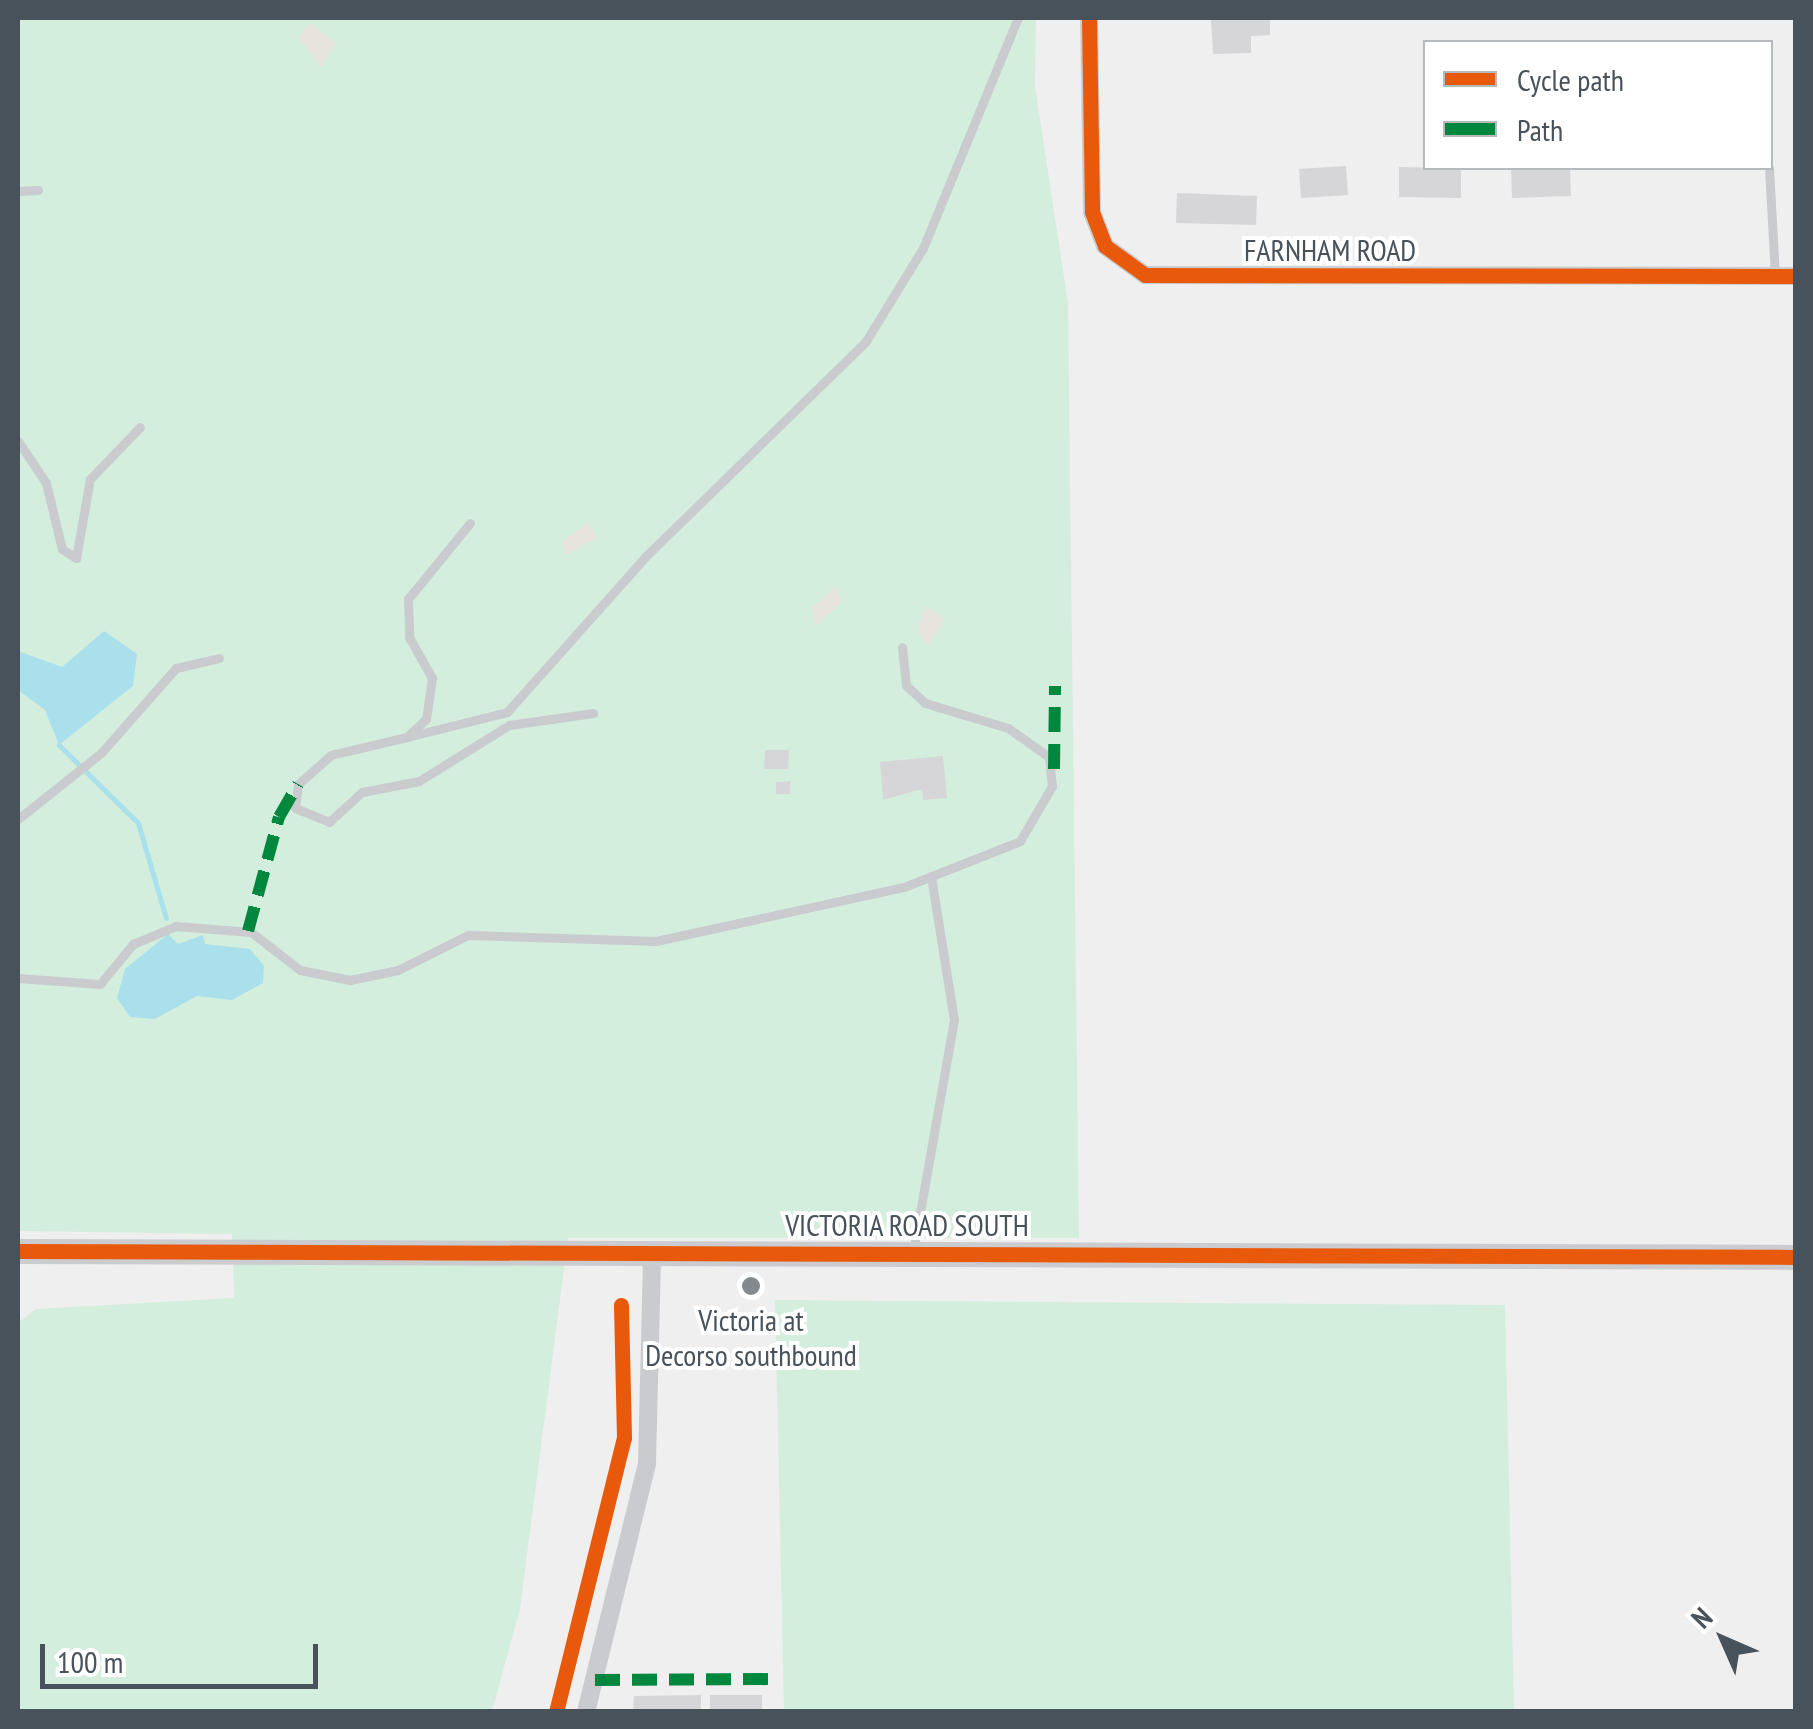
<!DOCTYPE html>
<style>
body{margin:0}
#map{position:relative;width:1813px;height:1729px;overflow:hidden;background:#f0efef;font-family:"PT Sans Narrow",sans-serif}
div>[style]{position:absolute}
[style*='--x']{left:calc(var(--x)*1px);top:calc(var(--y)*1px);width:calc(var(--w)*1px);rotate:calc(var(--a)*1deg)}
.green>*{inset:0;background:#d4eedd}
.sand>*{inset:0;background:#e7e4de}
.water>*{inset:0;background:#a9e0ec}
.stream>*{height:5px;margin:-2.5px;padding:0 2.5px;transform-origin:2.5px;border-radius:2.5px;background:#a9e0ec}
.building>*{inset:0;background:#d6d6d8}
.lane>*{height:9px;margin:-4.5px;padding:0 4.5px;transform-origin:4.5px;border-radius:4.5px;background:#c9cbce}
.street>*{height:18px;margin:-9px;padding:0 9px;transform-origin:9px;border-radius:9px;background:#c9cbce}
.secondary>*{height:25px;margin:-12.5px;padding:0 12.5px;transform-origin:12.5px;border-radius:12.5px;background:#cacccf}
.quiet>*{height:12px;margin-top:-6px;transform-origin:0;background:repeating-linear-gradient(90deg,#00873e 0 25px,transparent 0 37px)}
.cycleway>*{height:15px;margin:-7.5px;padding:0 7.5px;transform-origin:7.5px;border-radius:7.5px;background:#e8590c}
.dots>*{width:28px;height:28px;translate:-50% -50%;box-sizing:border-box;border:5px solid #fff;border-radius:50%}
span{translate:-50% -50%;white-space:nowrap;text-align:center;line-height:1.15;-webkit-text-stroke:8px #fff;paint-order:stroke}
.street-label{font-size:30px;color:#47525b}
.poi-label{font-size:30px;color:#47525b}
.frame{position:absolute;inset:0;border:20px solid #47525b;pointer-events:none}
.legend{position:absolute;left:1423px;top:40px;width:350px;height:130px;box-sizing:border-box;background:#fff;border:2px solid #b5babd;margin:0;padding:12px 18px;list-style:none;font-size:30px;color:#47525b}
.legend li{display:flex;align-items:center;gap:20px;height:50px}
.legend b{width:50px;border:2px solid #b5babd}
.north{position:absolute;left:1673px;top:1589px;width:100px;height:100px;-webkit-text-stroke:8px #fff;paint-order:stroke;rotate:315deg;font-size:28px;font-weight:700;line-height:40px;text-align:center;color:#47525b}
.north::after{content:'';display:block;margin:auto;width:35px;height:45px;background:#47525b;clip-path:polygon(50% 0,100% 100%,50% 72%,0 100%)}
.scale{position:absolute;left:40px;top:1644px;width:278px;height:45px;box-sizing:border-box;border:5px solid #47525b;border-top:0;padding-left:12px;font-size:30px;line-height:35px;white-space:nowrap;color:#47525b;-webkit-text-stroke:8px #fff;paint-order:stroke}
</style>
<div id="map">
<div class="green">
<div style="clip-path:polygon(18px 18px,1036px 18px,1035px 86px,1068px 303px,1079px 1238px,568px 1238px,520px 1609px,492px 1711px,18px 1711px,18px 1323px,36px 1309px,234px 1298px,232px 1234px,18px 1231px)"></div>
<div style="clip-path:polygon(775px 1300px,1505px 1305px,1514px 1711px,784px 1711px)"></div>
</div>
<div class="sand">
<div style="clip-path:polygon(310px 23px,336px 43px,321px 67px,298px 37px)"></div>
<div style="clip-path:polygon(588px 522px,598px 538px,564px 556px,562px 542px)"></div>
<div style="clip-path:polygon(836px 586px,842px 602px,815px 626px,812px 608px)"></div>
<div style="clip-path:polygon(926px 606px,945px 619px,928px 646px,917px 632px)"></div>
</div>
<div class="water">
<div style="clip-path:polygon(104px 631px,137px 654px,133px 686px,59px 745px,45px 710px,18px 690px,18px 651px,62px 667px)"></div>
<div style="clip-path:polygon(168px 934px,178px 944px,203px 935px,205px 944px,250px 949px,264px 966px,263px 983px,232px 1000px,197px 996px,155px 1019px,130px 1017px,117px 998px,125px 969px)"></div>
</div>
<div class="stream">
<div style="--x:59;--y:745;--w:111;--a:44.6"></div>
<div style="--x:138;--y:823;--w:99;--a:73.6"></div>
</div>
<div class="building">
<div style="clip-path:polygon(1211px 18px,1270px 18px,1270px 35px,1251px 36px,1251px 53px,1213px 54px)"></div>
<div style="clip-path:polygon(1346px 166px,1348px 195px,1301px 198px,1299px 169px)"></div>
<div style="clip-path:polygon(1399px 167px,1461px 168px,1461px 198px,1399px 197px)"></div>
<div style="clip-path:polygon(1511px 168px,1570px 168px,1571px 196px,1512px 198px)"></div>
<div style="clip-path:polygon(1177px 193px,1257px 196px,1256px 225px,1176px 223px)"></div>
<div style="clip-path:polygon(765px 750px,789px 750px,788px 769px,764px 769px)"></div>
<div style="clip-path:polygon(943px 756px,947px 798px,923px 800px,922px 789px,883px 800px,880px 762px)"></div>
<div style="clip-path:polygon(790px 781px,790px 794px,776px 794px,776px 782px)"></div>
<div style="clip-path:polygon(701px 1695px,701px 1712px,633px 1712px,634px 1696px)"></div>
<div style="clip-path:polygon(710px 1695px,762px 1695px,762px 1712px,710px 1712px)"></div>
</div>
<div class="lane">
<div style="--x:1769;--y:168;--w:108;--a:86.8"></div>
<div style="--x:18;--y:191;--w:20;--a:-3"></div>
<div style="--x:18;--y:441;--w:50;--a:56.3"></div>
<div style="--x:46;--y:483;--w:68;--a:76.4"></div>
<div style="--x:62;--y:549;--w:17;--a:33"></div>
<div style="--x:76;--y:558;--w:80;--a:-80"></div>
<div style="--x:90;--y:479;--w:72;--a:-46.1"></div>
<div style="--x:470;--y:523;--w:98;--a:129.2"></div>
<div style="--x:408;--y:599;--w:38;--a:88"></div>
<div style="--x:409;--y:637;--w:47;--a:60.7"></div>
<div style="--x:432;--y:678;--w:41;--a:98.3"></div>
<div style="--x:426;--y:719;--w:26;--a:137"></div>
<div style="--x:407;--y:737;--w:78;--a:166.7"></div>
<div style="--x:331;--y:755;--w:44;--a:138.7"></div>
<div style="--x:298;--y:784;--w:24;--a:97"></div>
<div style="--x:295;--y:808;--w:37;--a:22"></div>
<div style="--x:329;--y:822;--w:45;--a:-42.3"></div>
<div style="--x:362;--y:792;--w:58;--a:-10.9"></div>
<div style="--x:419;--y:781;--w:106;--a:-31.9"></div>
<div style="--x:509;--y:725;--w:85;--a:-8.1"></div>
<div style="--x:407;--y:737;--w:103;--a:-14"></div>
<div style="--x:507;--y:712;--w:206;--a:-48.3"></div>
<div style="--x:644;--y:558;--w:310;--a:-44.3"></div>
<div style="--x:866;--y:341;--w:109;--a:-58.5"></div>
<div style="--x:923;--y:248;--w:249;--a:-67.6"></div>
<div style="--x:18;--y:819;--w:106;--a:-38.5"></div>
<div style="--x:101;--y:753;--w:113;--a:-48.6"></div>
<div style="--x:176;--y:668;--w:44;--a:-13.1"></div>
<div style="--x:18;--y:978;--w:82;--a:4.2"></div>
<div style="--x:100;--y:984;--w:52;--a:-50.5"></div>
<div style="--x:133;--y:944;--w:47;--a:-22.7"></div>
<div style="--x:176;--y:926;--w:75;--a:4.6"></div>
<div style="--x:251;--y:932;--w:62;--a:37.8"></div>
<div style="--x:300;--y:970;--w:51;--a:11.3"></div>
<div style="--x:350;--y:980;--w:49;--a:-11.8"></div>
<div style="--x:398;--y:970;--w:78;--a:-26.6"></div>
<div style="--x:468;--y:935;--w:188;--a:1.8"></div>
<div style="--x:656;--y:941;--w:254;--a:-12.3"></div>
<div style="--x:904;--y:887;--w:125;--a:-21.6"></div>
<div style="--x:1020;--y:841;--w:64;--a:-59.8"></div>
<div style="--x:1052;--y:786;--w:29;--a:-96"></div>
<div style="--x:1049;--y:757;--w:50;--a:-144.7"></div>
<div style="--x:1008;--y:728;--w:87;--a:-163.2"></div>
<div style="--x:925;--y:703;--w:26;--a:-137"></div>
<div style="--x:906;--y:685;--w:38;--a:-96"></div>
<div style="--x:913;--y:1252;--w:236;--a:-80"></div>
<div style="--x:954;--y:1020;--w:146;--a:-99.1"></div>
</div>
<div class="street">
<div style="--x:1089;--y:18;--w:194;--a:89.1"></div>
<div style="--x:1092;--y:212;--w:36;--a:69"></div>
<div style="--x:1105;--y:246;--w:49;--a:35.9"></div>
<div style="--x:1145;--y:275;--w:651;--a:0.09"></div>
<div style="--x:586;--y:1712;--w:256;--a:-76.2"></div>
<div style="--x:647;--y:1463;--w:212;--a:-88.6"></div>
</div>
<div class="secondary">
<div style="--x:18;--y:1251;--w:1778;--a:0.19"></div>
</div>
<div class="quiet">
<div style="--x:1054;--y:769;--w:83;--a:-89.3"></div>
<div style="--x:248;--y:931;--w:118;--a:-74.8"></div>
<div style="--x:279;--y:817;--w:38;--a:-60"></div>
<div style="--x:595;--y:1680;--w:173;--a:-0.3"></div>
</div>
<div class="cycleway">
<div style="--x:1089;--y:18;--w:194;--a:89.1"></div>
<div style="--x:1092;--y:212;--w:36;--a:69"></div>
<div style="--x:1105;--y:246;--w:49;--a:35.9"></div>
<div style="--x:1145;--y:275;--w:651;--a:0.09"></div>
<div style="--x:18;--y:1251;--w:1778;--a:0.19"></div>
<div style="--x:556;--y:1712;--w:282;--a:-76.1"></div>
<div style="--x:624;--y:1438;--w:133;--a:-91.3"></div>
</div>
<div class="dots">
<div style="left:751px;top:1286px;background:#82898f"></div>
</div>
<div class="street-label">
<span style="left:1330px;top:250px">FARNHAM ROAD</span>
<span style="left:907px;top:1225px">VICTORIA ROAD SOUTH</span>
</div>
<div class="poi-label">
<span style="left:751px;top:1337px">Victoria at<br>Decorso southbound</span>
</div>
<div class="frame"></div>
<ul class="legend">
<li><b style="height:12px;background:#e8590c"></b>Cycle path</li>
<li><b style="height:12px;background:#00873e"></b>Path</li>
</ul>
<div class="north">N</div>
<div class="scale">100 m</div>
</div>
